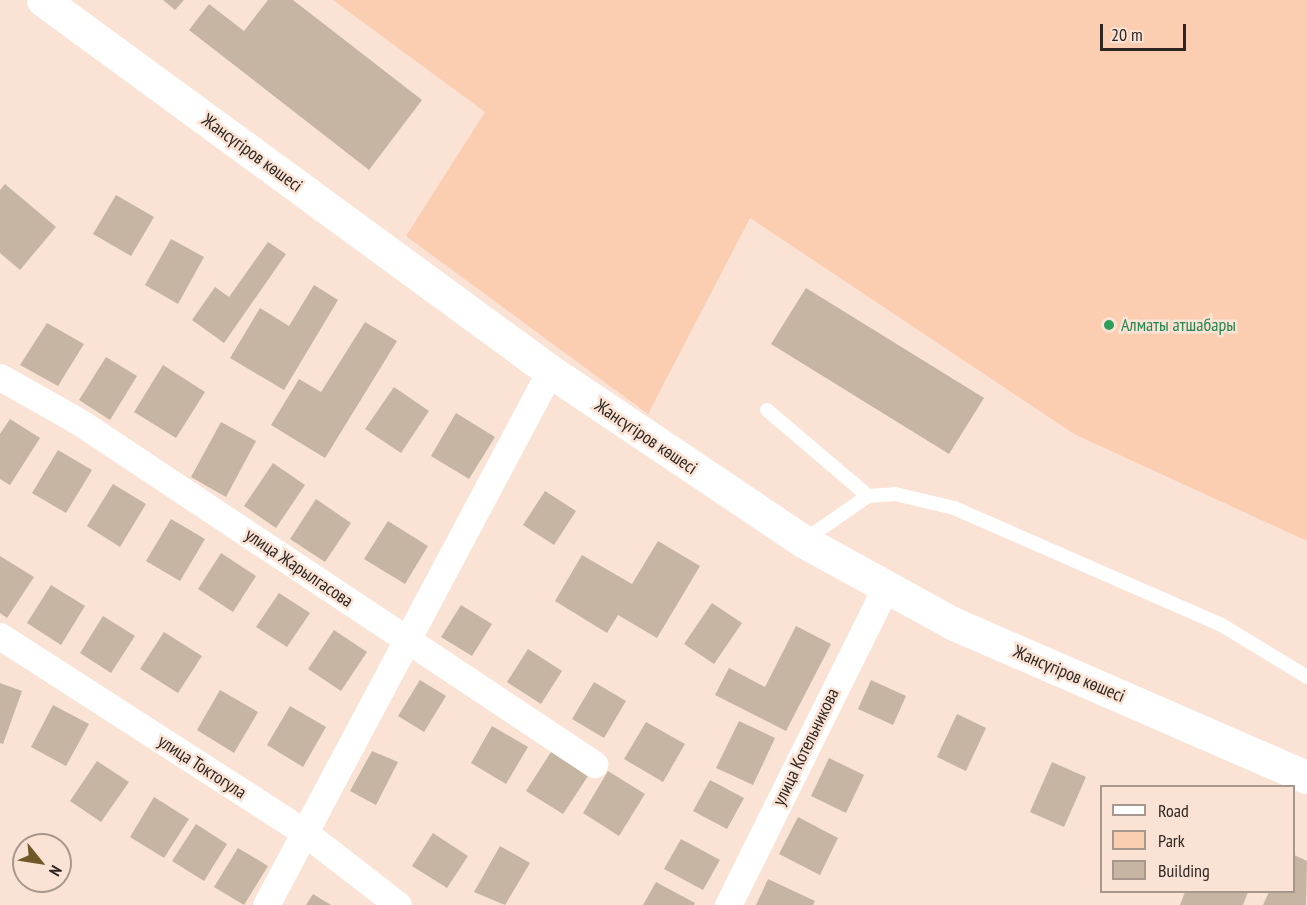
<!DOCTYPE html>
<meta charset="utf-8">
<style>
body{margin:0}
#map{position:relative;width:1307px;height:905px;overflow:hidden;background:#fae3d5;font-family:"PT Sans Narrow",sans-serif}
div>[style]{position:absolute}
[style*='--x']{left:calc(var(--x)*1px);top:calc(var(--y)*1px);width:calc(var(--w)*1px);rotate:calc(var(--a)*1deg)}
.green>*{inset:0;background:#fbcdb1}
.building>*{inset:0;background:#c5b5a2}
.lane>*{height:14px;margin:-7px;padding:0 7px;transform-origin:7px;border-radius:7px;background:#fff}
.street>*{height:27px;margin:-13.5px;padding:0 13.5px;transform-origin:13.5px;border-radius:13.5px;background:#fff}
.primary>*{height:33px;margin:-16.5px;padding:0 16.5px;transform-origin:16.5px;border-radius:16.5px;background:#fff}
.dots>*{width:16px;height:16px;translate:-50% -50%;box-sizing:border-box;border:3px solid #fae3d5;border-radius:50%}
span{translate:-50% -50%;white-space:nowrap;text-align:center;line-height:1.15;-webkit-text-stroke:5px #fae3d5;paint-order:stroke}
.street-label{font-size:18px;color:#2e2621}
.leisure-label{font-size:18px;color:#27864d}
.left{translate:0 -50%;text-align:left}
.legend{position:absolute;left:1100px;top:785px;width:195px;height:108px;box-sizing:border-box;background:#fae3d5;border:2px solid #a8978d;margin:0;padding:8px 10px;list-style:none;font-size:18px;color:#2e2621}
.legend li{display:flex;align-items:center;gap:12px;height:30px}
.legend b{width:30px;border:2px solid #a8978d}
.north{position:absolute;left:12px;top:833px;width:60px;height:60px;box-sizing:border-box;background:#fae3d5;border:2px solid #a8978d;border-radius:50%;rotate:120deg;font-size:16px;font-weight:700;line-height:24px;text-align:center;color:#2e2621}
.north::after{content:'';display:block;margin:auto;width:21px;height:27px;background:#705829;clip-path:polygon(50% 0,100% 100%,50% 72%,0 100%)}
.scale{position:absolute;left:1100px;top:24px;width:86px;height:27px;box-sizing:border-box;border:3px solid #2e2621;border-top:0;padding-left:8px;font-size:18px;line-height:21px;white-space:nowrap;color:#2e2621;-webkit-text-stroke:4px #fae3d5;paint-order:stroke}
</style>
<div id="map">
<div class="green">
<div style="clip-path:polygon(333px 0,1307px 0,1307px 541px,1074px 434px,750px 218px,648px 414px,406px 236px,485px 112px)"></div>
</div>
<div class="building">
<div style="clip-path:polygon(163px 0,184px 0,175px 10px)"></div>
<div style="clip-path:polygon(268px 0,293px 0,422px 100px,369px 170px,189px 30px,209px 4px,244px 31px)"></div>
<div style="clip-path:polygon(5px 184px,56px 227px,20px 270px,0 253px,0 190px)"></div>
<div style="clip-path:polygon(116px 195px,154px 217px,131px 256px,93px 234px)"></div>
<div style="clip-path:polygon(171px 239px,204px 257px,178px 304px,145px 285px)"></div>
<div style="clip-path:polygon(268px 242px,286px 254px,224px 343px,192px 320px,215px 287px,229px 297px)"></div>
<div style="clip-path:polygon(314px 285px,338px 300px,284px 390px,230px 358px,260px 308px,289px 326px)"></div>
<div style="clip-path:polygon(806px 288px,984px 398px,949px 454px,771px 344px)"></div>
<div style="clip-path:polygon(365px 322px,397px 341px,325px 458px,271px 425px,299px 379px,321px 392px)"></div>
<div style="clip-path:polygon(47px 323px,84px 344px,58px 386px,20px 365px)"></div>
<div style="clip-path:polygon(106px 357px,137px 376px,110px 420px,79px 400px)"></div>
<div style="clip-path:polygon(163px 365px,205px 392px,176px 438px,134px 412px)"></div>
<div style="clip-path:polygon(394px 387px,429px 411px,401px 453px,365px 429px)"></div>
<div style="clip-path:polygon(456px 413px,495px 437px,469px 479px,431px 456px)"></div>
<div style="clip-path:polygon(10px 419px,40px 438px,10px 485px,0 479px,0 434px)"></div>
<div style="clip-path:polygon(221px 422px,256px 441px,226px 497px,191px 477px)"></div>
<div style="clip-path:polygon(58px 450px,92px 470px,66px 513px,32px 493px)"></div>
<div style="clip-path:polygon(273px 463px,305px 485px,276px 528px,244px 506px)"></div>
<div style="clip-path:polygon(113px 484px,146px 504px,120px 547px,87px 526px)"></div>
<div style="clip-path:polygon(545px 491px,576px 511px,554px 545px,523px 525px)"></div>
<div style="clip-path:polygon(316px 499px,351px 523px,325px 562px,290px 539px)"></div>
<div style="clip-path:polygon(171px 519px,205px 539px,180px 581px,146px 561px)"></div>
<div style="clip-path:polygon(388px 521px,428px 546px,405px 584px,364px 559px)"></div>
<div style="clip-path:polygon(658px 541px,700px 566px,657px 638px,618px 615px,607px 633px,555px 601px,582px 555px,632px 584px)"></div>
<div style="clip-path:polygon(221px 553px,256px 576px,233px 612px,198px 589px)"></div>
<div style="clip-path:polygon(0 556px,34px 577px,7px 618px,0 613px)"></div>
<div style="clip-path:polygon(51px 585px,85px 606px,61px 645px,27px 623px)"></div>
<div style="clip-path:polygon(279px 593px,310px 613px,287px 647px,256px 627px)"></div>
<div style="clip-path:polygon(712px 603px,742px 623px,714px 664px,684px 644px)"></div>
<div style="clip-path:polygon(461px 605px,492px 624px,472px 656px,441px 637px)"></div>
<div style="clip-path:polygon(103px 616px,135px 636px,111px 673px,80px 653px)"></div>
<div style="clip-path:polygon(796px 626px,831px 644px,786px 731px,715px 695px,729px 668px,765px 687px)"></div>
<div style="clip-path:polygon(334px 630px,367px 652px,341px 691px,308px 669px)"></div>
<div style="clip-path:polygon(164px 632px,202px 656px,178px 693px,140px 669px)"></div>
<div style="clip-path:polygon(528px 649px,562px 671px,541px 704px,507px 682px)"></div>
<div style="clip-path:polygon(420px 680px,446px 696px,424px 732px,398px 716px)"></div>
<div style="clip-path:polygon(871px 680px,906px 696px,893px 725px,858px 709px)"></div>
<div style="clip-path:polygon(594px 682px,626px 701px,604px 738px,572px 719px)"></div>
<div style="clip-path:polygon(0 683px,22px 691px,3px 744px,0 743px)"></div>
<div style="clip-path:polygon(220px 690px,258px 712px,234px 753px,197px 730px)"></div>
<div style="clip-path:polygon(53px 705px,89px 724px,66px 766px,31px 747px)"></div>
<div style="clip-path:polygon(290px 706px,326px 727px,303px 767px,267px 745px)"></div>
<div style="clip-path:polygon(957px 714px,986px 728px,966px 771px,937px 757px)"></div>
<div style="clip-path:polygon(739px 721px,775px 738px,753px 785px,716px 768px)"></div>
<div style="clip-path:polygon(646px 722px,685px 744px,663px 782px,624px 759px)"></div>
<div style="clip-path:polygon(492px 726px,528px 747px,506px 784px,471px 763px)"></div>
<div style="clip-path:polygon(372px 751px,398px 762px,376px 805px,350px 791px)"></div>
<div style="clip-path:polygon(551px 752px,588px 776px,563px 814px,526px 791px)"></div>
<div style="clip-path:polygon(829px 758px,864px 775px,846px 813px,811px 796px)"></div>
<div style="clip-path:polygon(97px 761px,129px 782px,101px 822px,70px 801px)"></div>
<div style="clip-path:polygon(1052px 762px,1086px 777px,1064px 827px,1030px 812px)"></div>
<div style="clip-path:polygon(608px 771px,645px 794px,619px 836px,583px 813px)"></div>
<div style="clip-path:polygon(710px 780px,744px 798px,727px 829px,693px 811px)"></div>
<div style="clip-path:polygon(154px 797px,189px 819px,164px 858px,130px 837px)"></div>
<div style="clip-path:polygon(798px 817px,838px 838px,820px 875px,779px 854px)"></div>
<div style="clip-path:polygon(196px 824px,227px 844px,204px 881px,172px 861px)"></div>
<div style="clip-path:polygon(433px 833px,468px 856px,447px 888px,412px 866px)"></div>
<div style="clip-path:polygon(681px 839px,720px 860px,703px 890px,664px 869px)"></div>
<div style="clip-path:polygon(500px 846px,530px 863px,505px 905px,474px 892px)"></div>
<div style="clip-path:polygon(238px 848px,268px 866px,244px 905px,214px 887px)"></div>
<div style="clip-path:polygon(1294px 855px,1307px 861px,1306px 905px,1263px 905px,1269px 892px,1294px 892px)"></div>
<div style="clip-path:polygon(768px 879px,815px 901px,813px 905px,756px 905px)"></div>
<div style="clip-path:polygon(656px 882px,695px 903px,694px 905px,643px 905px)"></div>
<div style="clip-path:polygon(1185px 892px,1248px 892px,1243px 905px,1180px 905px)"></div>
<div style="clip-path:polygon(313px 894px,331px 905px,306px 905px)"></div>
</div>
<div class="lane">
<div style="--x:767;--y:410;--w:133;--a:40.4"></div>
<div style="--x:803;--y:541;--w:79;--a:-34.7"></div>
<div style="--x:868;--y:496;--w:27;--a:-4"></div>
<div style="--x:895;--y:494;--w:61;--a:13.3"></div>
<div style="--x:954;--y:508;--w:290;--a:23.6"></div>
<div style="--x:1220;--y:624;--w:102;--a:31.3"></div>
</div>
<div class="street">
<div style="--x:0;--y:377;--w:90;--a:29.4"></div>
<div style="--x:78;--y:421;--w:620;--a:33.61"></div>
<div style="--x:0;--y:636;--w:362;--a:32.8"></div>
<div style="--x:304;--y:832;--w:119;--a:37.8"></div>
<div style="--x:266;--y:905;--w:605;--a:-61.99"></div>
<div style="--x:728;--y:905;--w:353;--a:-63.6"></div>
</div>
<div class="primary">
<div style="--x:43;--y:0;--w:628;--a:36.2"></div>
<div style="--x:550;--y:371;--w:305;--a:33.9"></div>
<div style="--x:803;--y:541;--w:170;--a:28.8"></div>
<div style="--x:952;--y:623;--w:387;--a:23.5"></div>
</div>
<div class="dots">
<div style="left:1109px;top:325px;background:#2e9e5b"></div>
</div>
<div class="street-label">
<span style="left:252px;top:153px;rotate:36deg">Жансүгіров көшесі</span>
<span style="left:646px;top:437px;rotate:34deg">Жансүгіров көшесі</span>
<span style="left:299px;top:568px;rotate:34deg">улица Жарылгасова</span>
<span style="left:1069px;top:674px;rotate:23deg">Жансүгіров көшесі</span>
<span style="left:806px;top:747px;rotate:-64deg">улица Котельникова</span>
<span style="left:202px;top:767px;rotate:33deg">улица Токтогула</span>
</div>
<div class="leisure-label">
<span class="left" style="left:1121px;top:325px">Алматы атшабары</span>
</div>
<ul class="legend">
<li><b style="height:8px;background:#fff"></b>Road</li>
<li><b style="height:16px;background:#fbcdb1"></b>Park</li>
<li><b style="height:16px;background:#c5b5a2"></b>Building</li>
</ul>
<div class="north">N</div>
<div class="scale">20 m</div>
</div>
